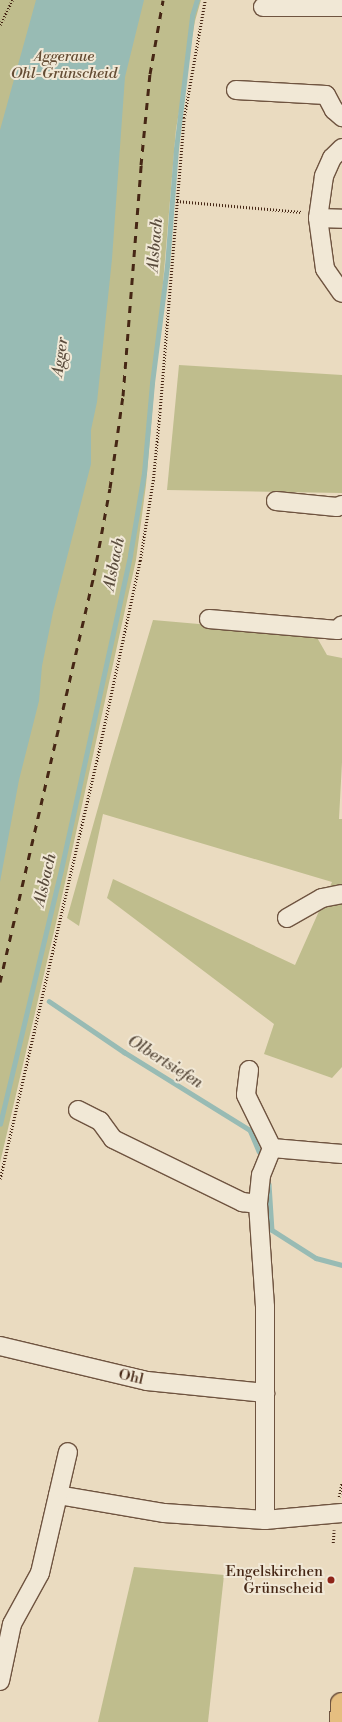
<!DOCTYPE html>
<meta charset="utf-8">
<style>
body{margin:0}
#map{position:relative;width:342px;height:1722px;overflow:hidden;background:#eadbc0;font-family:"Libre Bodoni",serif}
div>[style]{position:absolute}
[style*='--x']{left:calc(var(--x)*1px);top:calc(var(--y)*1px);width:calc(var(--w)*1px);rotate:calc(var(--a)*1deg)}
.green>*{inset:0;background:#bfbd8d}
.water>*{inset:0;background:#98bbb4}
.stream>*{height:4.5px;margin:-2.25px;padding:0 2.25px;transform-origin:2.25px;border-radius:2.25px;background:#98bbb4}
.path>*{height:2.5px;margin-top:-1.25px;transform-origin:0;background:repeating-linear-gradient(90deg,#462715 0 1px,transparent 0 3px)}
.roads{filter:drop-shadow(1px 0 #6f5440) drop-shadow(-1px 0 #6f5440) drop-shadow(0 1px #6f5440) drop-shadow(0 -1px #6f5440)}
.minor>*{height:18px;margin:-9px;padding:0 9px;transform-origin:9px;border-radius:9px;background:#f1e8d6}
.major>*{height:22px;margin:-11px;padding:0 11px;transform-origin:11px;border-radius:11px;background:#e5be80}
.rail>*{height:3px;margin-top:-1.5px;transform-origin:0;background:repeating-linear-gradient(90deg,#462715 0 7px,transparent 0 14px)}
.dots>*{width:11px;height:11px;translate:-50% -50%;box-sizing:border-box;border:2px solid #f1e8d6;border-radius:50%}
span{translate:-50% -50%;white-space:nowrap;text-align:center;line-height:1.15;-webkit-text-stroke:4px #f1e8d6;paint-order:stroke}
.park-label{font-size:15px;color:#644c33;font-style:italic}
.street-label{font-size:15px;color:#462715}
.poi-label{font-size:15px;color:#462715}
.right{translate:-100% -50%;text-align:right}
.water-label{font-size:16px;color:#5a4c3d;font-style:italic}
</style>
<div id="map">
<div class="green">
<div style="clip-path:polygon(0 0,201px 0,195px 21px,176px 129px,146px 485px,136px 560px,59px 910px,0 1163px)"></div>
<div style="clip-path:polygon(179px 365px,342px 375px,342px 493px,167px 490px)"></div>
<div style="clip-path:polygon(153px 620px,315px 634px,327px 655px,342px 658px,342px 762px,339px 819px,342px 819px,342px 1067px,332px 1078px,264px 1054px,274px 1024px,107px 898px,113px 879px,295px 965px,332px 882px,103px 814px,79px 926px,67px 918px,112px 758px)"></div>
<div style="clip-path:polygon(134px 1567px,224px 1575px,208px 1722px,98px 1722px)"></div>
</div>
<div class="water">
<div style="clip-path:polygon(36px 0,144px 0,125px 77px,112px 259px,97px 402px,91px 430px,91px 464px,53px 612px,42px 666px,39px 701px,19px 780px,0 882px,0 130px)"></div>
</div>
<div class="stream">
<div style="--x:49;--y:1001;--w:91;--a:34.2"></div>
<div style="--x:124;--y:1052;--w:148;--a:31.8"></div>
<div style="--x:250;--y:1130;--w:23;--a:67"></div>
<div style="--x:0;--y:1124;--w:261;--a:-76.5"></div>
<div style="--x:61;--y:870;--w:322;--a:-77.6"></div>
<div style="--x:130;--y:555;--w:83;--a:-80.3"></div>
<div style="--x:144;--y:473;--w:90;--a:-84.9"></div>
<div style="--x:152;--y:383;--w:118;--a:-82.7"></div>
<div style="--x:167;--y:266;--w:117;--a:-85.6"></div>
<div style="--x:176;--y:149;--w:134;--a:-83.1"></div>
<div style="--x:192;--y:16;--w:17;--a:-73"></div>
<div style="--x:269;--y:1184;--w:46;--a:86.3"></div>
<div style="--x:272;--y:1230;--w:52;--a:32.5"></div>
<div style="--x:316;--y:1258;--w:27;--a:15"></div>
</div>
<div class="path">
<div style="--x:0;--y:25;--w:28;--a:-64"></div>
<div style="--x:177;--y:201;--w:125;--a:5"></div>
<div style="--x:0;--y:1179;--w:426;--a:-77"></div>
<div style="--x:96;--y:764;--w:208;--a:-77.8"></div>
<div style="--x:140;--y:561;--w:81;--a:-80.8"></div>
<div style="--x:153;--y:481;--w:72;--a:-84.4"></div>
<div style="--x:160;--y:409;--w:292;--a:-85.3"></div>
<div style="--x:184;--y:118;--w:120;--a:-79.9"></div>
<div style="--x:339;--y:1497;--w:15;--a:-79"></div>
<div style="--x:333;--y:1543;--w:13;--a:-86"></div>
</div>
<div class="roads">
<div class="minor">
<div style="--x:263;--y:7;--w:79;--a:0"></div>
<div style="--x:236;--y:90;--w:90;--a:3.2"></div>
<div style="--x:326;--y:95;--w:17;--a:62"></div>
<div style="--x:334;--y:110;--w:11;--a:41"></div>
<div style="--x:342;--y:148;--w:14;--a:135"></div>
<div style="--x:332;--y:158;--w:20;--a:114"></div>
<div style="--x:324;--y:176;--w:42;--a:98.1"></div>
<div style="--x:318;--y:218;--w:51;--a:82.2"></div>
<div style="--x:325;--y:269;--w:29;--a:55"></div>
<div style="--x:318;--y:218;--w:24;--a:2"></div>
<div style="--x:276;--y:501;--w:61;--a:5.6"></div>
<div style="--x:337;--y:507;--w:5;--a:-22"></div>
<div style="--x:209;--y:619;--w:129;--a:4.9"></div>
<div style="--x:338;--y:630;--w:6;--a:-51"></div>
<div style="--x:287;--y:918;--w:40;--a:-29.7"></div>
<div style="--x:322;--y:898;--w:20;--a:-11"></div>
<div style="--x:249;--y:1070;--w:25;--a:97"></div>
<div style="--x:246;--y:1095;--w:59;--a:63.9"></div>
<div style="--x:78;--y:1110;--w:25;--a:27"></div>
<div style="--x:100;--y:1121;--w:22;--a:54"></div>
<div style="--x:113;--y:1139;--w:144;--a:26"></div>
<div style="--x:242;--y:1202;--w:16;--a:7"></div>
<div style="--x:342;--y:1154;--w:70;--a:-175.1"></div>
<div style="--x:272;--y:1148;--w:29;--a:112"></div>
<div style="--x:261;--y:1175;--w:29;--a:96"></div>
<div style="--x:258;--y:1204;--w:103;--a:86.1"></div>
<div style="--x:265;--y:1307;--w:213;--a:90"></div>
<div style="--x:265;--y:1520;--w:77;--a:-5.2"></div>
<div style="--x:0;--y:1346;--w:151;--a:13.4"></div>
<div style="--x:147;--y:1381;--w:119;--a:5.8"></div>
<div style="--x:58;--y:1495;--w:108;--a:9.6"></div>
<div style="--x:164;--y:1513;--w:101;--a:4"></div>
<div style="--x:0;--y:1681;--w:58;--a:-78.1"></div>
<div style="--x:12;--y:1624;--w:58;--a:-61.2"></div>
<div style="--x:40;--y:1573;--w:124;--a:-77"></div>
</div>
<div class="major">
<div style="--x:341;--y:1722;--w:18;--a:-87"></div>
</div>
</div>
<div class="rail">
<div style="--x:0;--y:982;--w:418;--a:-77"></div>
<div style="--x:94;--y:575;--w:88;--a:-79.6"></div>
<div style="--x:110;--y:488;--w:93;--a:-82"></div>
<div style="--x:123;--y:396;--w:232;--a:-85.5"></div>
<div style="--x:141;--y:165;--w:91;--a:-84.4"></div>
<div style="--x:150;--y:74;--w:75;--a:-80"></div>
</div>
<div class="dots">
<div style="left:331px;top:1580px;background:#8f2418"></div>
</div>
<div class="park-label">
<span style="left:64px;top:65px">Aggeraue<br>Ohl-Grünscheid</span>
</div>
<div class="street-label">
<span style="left:131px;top:1377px;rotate:13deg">Ohl</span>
</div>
<div class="poi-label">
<span class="right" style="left:323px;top:1580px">Engelskirchen<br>Grünscheid</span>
</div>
<div class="water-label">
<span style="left:155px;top:245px;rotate:-85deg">Alsbach</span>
<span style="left:60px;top:357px;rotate:-82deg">Agger</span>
<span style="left:114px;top:564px;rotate:-79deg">Alsbach</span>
<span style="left:45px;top:880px;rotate:-77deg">Alsbach</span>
<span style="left:165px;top:1062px;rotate:32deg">Olbertsiefen</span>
</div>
</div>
